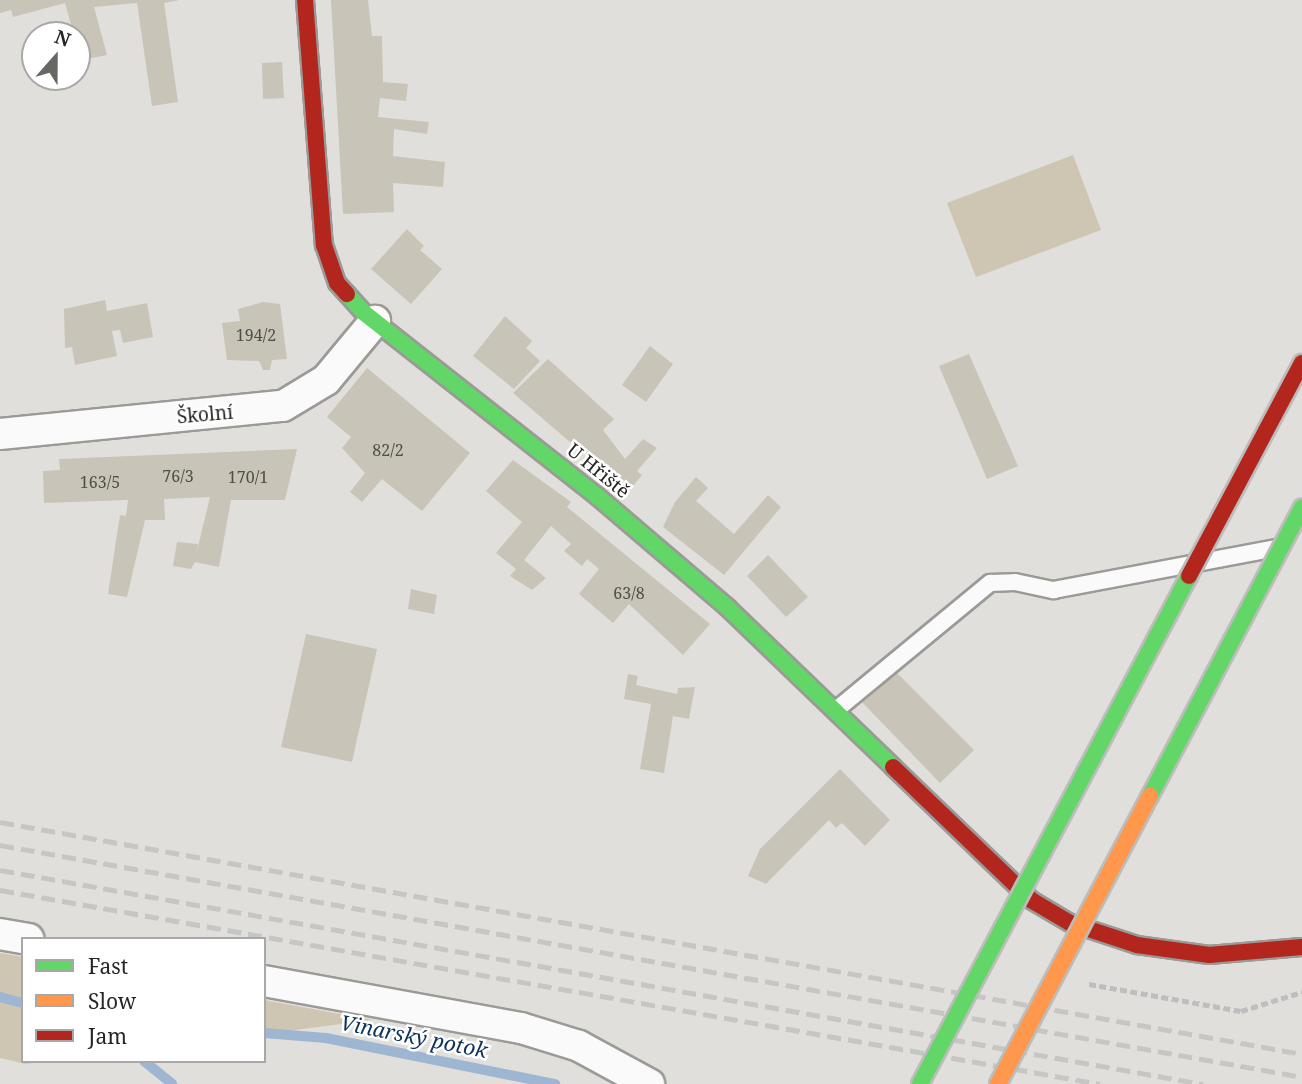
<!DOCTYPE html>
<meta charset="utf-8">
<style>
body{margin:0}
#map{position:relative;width:1302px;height:1084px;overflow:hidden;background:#e0dfdc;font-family:"Noto Serif",serif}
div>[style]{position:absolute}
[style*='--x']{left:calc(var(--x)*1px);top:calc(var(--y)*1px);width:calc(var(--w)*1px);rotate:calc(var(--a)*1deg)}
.green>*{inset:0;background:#cec6b2}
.stream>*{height:10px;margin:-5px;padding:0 5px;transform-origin:5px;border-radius:5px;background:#9eb6d2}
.building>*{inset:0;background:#c8c4b8}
.path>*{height:4.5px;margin-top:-2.25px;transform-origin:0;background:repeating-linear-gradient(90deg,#bebebe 0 7px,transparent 0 10.5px)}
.roads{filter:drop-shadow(2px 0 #9b9a97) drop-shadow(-2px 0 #9b9a97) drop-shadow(0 2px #9b9a97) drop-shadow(0 -2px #9b9a97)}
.lane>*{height:16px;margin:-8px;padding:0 8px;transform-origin:8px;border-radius:8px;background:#fafafa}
.street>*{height:30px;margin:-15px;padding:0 15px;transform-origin:15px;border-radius:15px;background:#fafafa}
.fast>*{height:16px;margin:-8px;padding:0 8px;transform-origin:8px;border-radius:8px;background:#63d668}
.jam>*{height:16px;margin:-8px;padding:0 8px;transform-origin:8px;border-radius:8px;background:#b3261e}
.rail>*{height:5px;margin-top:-2.5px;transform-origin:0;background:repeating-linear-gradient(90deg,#c6c6c4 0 14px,transparent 0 21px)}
.bridges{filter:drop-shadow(2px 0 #bcbcba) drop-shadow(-2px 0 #bcbcba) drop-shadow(0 2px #bcbcba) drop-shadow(0 -2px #bcbcba)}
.fast-bridge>*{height:16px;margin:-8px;padding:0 8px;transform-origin:8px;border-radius:8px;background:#63d668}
.slow-bridge>*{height:16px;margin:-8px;padding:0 8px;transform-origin:8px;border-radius:8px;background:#ff974d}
.jam-bridge>*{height:16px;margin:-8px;padding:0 8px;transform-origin:8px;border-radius:8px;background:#b3261e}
span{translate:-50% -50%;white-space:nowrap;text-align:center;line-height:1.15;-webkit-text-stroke:5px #fff;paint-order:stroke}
.number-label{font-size:16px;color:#4f4e49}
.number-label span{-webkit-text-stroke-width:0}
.street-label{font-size:19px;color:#272624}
.water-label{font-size:21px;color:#0d335a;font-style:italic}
.legend{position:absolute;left:21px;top:937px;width:245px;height:126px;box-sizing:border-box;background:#fff;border:2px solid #a9a8a7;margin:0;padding:9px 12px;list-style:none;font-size:21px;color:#272624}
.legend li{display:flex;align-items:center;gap:14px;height:35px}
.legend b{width:35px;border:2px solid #a9a8a7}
.north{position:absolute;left:21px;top:21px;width:70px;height:70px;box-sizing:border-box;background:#fff;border:2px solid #a9a8a7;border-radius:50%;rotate:21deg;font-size:19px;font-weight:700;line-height:28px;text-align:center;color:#272624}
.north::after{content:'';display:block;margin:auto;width:24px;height:32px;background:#686764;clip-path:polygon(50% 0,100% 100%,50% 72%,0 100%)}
</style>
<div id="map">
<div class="green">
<div style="clip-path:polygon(1073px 155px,1101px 230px,976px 277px,947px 203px)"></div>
<div style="clip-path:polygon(0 953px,23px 957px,23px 1061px,47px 1061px,26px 1064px,0 1058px)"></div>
<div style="clip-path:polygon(264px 1000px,372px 1020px,264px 1034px)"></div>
</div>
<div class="stream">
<div style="--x:0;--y:997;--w:24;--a:15"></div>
<div style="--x:264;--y:1033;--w:62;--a:4.6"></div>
<div style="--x:326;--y:1038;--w:234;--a:11.4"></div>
<div style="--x:144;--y:1061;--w:36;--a:39"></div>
</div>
<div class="building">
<div style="clip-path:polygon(0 0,179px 0,164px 3px,178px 102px,152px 106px,137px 3px,94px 7px,107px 55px,81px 60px,65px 3px,13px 17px,11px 10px,0 13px)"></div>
<div style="clip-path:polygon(331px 0,368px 0,372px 36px,382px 36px,383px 82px,408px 84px,406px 101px,380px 98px,378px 117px,429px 122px,427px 134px,394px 129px,393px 156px,445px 162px,443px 187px,393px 183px,394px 212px,343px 214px)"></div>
<div style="clip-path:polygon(282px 62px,284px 98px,263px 99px,262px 63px)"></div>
<div style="clip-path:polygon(407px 229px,424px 246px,420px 250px,442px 269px,411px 304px,371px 269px)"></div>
<div style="clip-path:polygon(105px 300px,107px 311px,147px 303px,153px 337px,123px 343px,120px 330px,112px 331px,117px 356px,75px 365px,72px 347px,65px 348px,64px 309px)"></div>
<div style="clip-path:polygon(263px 302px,280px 304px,287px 359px,272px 360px,270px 370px,263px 370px,259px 361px,227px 360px,222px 323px,240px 321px,238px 309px)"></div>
<div style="clip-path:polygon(505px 316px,532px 341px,526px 348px,540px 361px,514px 389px,473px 356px)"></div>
<div style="clip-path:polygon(650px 346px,673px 364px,646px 402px,622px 385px)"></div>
<div style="clip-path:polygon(969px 354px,1018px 466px,987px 479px,939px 366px)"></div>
<div style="clip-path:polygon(548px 359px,614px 419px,603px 430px,625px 459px,643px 439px,657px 448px,637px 471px,642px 475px,628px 492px,513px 393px)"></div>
<div style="clip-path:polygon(367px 368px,470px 453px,422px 511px,382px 479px,362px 502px,350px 492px,365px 473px,342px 448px,351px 437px,327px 417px)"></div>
<div style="clip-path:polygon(297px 449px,285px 500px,231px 500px,219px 567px,195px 562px,191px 569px,173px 566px,177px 542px,198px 544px,196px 555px,210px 497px,164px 499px,165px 520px,145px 520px,127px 597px,108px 594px,120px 515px,126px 516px,128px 500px,44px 503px,43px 471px,60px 470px,59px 459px)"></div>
<div style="clip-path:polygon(513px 460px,571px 502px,567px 507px,710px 624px,683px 655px,629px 604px,613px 623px,579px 594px,599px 569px,587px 559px,582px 566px,564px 551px,571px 544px,551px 526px,524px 560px,546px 578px,532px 590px,510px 576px,516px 569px,496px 553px,522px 522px,486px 491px)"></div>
<div style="clip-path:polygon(696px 477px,708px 488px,696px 501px,734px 534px,768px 495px,781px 507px,724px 575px,663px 527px,675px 502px)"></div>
<div style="clip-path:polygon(768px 555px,808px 597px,786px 617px,747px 576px)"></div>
<div style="clip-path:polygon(411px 589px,437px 595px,434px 614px,408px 609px)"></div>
<div style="clip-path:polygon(306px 634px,377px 649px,352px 762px,281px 747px)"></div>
<div style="clip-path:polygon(893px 669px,974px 750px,940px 783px,860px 700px)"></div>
<div style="clip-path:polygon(628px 674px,638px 676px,636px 685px,677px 694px,678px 688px,695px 687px,689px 719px,673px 716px,664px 773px,640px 769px,651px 704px,624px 699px)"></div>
<div style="clip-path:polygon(840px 769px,890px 820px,865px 846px,842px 823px,836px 828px,829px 820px,766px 884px,748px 876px,760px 849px)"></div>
</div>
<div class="path">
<div style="--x:1089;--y:984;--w:154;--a:10.1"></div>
<div style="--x:1241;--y:1011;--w:64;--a:-17.3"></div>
</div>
<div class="roads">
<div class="lane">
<div style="--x:836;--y:710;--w:200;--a:-39.5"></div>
<div style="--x:990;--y:583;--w:25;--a:-2"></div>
<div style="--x:1015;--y:582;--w:40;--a:12"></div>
<div style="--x:1054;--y:590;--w:227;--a:-10.7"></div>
</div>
<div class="street">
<div style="--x:0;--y:434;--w:284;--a:-5.7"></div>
<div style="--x:283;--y:406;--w:50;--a:-31.2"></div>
<div style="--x:326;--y:380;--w:77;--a:-50.3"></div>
<div style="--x:0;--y:934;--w:29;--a:10"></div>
<div style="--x:264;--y:981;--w:261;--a:10.4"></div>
<div style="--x:521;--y:1028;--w:61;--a:17.2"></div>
<div style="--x:579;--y:1046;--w:80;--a:28.5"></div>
</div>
<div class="fast">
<div style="--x:347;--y:294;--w:24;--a:48"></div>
<div style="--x:363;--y:312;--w:298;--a:38.2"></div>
<div style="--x:597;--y:496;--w:172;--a:40.5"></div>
<div style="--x:728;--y:608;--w:229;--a:43.9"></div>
</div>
<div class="jam">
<div style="--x:305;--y:0;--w:246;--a:85.6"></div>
<div style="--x:324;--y:245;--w:40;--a:71.1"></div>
<div style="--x:337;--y:283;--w:15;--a:48"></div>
<div style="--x:893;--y:767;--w:192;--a:43.9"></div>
<div style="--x:1031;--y:900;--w:45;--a:30.5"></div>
<div style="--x:1070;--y:923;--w:71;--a:18.2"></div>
<div style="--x:1137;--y:945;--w:73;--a:7.9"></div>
<div style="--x:1209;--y:955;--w:93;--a:-4.9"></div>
</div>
</div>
<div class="rail">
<div style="--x:0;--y:822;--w:1323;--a:10.1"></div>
<div style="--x:0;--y:845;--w:1323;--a:10.1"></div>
<div style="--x:0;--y:870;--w:1222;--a:10.09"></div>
<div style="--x:0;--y:890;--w:1117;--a:10"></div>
</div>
<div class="bridges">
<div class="fast-bridge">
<div style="--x:1150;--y:796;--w:326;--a:-62.2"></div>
<div style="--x:920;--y:1084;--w:575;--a:-62.1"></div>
</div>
<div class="slow-bridge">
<div style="--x:998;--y:1084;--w:326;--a:-62.2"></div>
</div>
<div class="jam-bridge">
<div style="--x:1189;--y:576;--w:241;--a:-62.1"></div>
</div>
</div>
<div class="number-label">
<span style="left:256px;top:335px">194/2</span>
<span style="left:388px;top:450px">82/2</span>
<span style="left:178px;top:476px">76/3</span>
<span style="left:248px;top:477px">170/1</span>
<span style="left:100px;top:482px">163/5</span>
<span style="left:629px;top:593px">63/8</span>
</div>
<div class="street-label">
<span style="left:205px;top:415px;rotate:-5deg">Školní</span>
<span style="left:598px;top:471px;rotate:39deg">U Hřiště</span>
</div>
<div class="water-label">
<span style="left:414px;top:1036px;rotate:11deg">Vinarský potok</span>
</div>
<ul class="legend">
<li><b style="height:9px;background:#63d668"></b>Fast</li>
<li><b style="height:9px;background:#ff974d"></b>Slow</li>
<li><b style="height:9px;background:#b3261e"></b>Jam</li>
</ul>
<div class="north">N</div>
</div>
